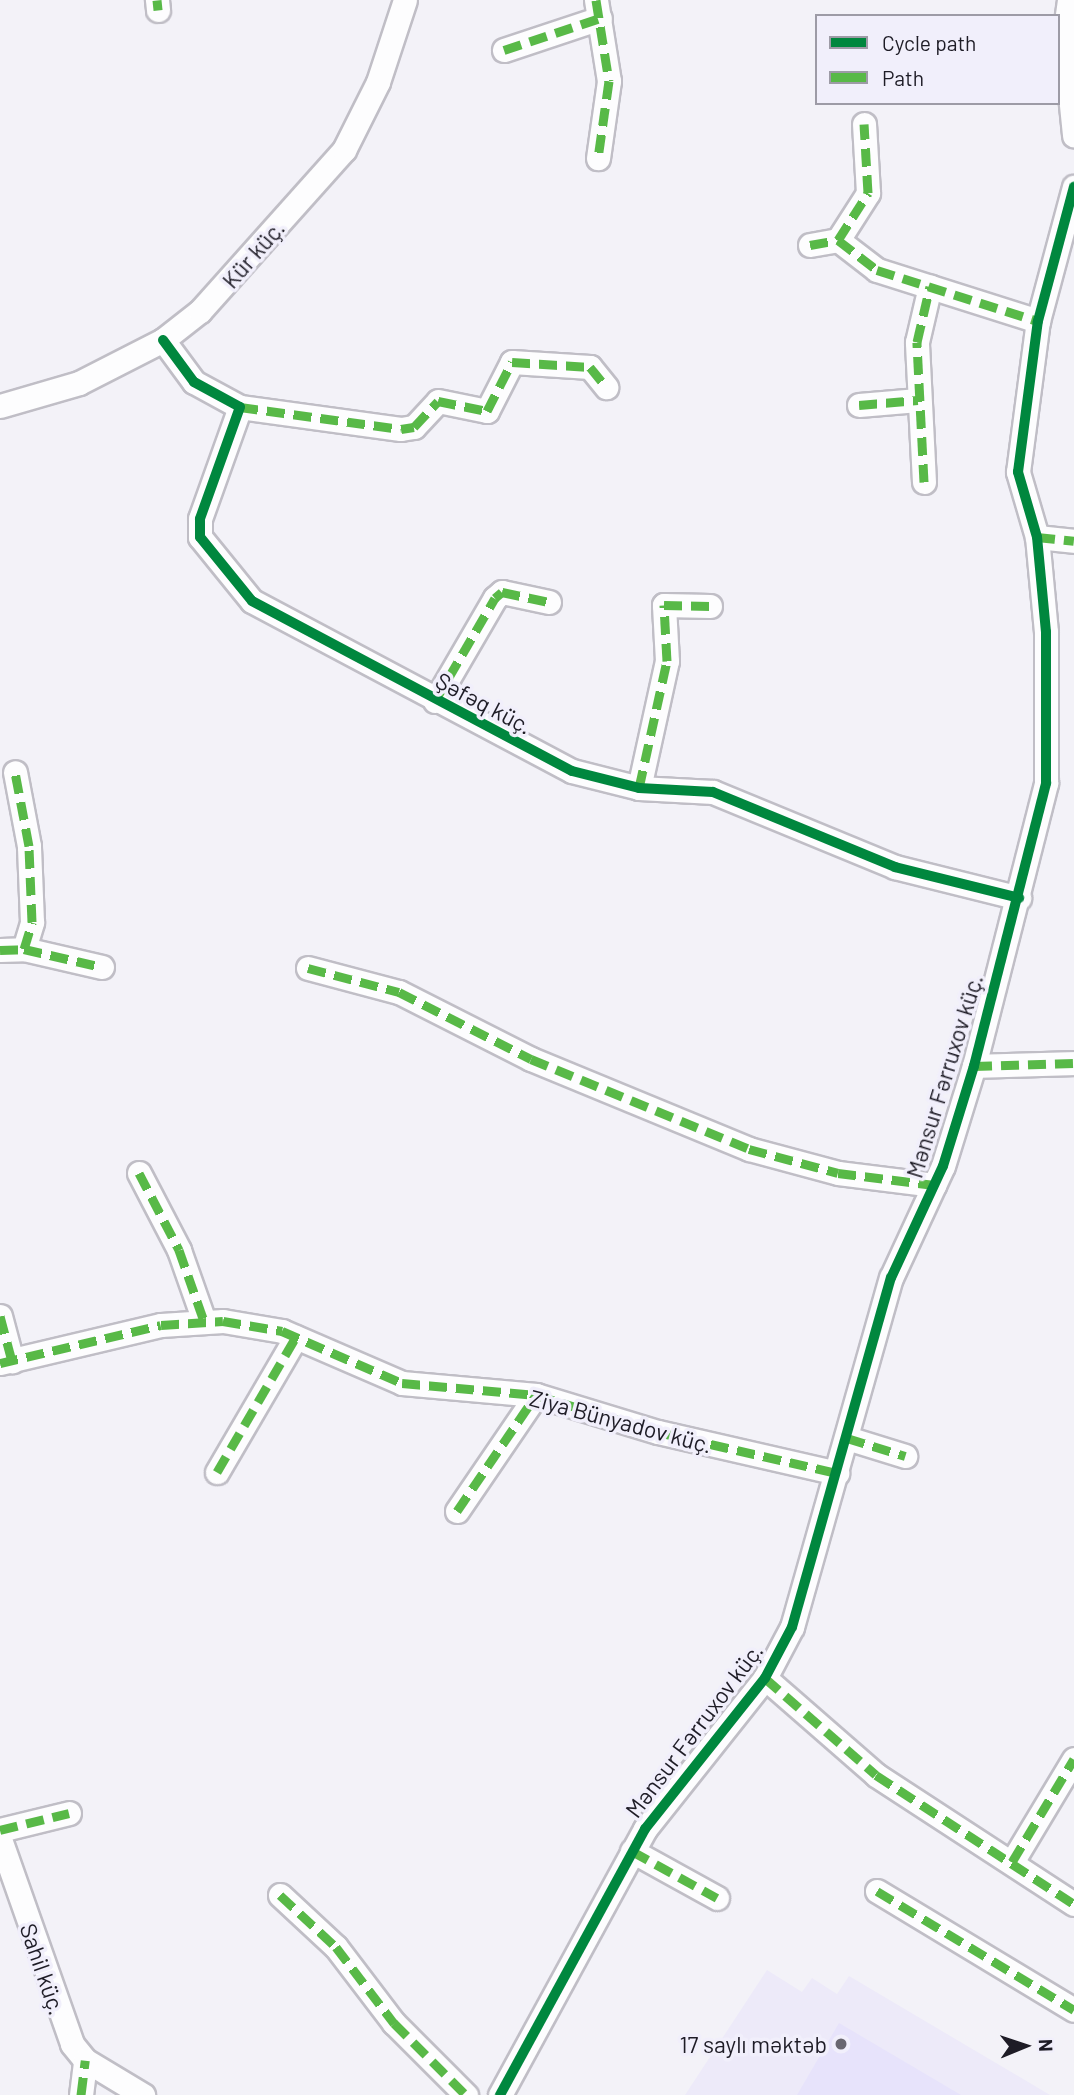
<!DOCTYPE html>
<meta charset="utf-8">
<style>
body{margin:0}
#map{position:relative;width:1074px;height:2095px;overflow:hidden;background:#f3f2f8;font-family:Barlow,sans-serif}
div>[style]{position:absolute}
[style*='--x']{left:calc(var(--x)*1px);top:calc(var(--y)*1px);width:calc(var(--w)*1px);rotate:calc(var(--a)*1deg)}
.built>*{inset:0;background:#edeaf9}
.green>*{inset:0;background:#e7e3fb}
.roads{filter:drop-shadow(2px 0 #c0bec6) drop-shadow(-2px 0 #c0bec6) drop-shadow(0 2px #c0bec6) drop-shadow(0 -2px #c0bec6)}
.minor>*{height:23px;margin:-11.5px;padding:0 11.5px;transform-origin:11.5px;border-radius:11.5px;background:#fdfdfe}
.quiet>*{height:9px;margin-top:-4.5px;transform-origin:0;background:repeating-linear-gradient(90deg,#58b947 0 18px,transparent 0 27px)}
.cycleway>*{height:10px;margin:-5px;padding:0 5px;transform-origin:5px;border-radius:5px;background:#00873e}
.dots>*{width:19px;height:19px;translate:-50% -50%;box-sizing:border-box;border:4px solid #f1effb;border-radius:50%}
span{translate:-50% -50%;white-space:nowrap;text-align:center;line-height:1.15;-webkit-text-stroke:7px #f1effb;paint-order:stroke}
.street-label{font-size:23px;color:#1e1c26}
.poi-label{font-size:23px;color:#1e1c26}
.right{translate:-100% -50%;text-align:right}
.legend{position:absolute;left:815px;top:14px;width:245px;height:91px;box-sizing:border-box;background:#f1effb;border:2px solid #9d9ba6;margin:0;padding:9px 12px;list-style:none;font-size:21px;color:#1e1c26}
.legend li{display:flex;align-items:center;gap:14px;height:35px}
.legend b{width:35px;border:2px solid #9d9ba6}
.north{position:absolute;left:990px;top:2011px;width:70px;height:70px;-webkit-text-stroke:5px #f1effb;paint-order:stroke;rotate:88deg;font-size:19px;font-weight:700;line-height:28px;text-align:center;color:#1e1c26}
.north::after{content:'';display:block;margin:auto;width:24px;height:32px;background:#1e1c26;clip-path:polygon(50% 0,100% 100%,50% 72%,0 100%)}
</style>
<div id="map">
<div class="built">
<div style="clip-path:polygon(767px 1970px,802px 1992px,812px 1978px,837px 1994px,849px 1976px,1050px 2095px,685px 2095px)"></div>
</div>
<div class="green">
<div style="clip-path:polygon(839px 2023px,961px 2095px,797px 2095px)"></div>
</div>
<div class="roads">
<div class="minor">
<div style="--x:157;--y:0;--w:10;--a:84"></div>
<div style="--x:596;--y:0;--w:82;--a:80.9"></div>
<div style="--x:609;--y:81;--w:78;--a:98.1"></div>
<div style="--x:1069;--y:0;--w:36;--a:98"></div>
<div style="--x:1064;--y:36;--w:100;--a:84.2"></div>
<div style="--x:504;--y:50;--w:101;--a:-18.4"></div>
<div style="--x:838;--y:240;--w:56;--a:-57.4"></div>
<div style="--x:868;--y:193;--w:69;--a:-93.3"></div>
<div style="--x:810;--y:245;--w:28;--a:-10"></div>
<div style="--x:838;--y:240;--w:49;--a:37.6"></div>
<div style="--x:877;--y:270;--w:169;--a:17.6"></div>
<div style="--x:163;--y:340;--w:52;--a:53.6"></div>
<div style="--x:194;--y:382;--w:52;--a:28.5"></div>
<div style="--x:240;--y:407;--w:119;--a:109.7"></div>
<div style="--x:200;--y:519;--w:18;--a:90"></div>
<div style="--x:200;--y:537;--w:82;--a:50.9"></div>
<div style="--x:252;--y:601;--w:362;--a:28"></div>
<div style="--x:572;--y:771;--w:69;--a:14.2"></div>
<div style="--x:639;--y:788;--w:74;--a:3.1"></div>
<div style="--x:713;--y:792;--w:197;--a:22.4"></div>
<div style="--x:895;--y:867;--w:128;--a:14"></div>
<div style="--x:859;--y:405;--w:59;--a:-4.8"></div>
<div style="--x:0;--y:406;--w:82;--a:-16.2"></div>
<div style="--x:79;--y:383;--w:94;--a:-27.1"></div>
<div style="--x:163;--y:340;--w:47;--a:-38.1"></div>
<div style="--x:200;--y:311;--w:216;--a:-48.2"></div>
<div style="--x:344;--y:150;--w:76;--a:-63.4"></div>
<div style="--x:378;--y:82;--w:86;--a:-71.8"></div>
<div style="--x:240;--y:407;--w:162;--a:7.8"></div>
<div style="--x:401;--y:429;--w:13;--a:-9"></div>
<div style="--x:414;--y:427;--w:35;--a:-47"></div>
<div style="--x:438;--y:401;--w:50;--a:11.5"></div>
<div style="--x:487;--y:411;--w:55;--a:-63"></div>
<div style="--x:512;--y:362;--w:78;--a:3.7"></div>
<div style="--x:590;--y:367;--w:26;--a:51"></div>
<div style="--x:924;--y:482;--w:140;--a:-92.9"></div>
<div style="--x:917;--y:342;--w:57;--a:-76.9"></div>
<div style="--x:1037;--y:537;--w:37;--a:6"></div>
<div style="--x:435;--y:701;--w:119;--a:-59.8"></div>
<div style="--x:495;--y:598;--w:9;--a:-41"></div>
<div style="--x:502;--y:592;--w:48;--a:12"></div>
<div style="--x:639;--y:788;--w:130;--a:-77.6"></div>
<div style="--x:667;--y:661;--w:56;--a:-93.1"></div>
<div style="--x:664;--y:605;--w:46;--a:1.2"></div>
<div style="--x:24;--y:949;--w:80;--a:13"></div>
<div style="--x:0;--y:950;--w:24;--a:-2"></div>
<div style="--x:24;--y:949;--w:28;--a:-73"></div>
<div style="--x:32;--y:922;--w:76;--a:-92.3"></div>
<div style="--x:29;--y:846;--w:75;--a:-100.7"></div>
<div style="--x:308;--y:968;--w:94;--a:14.8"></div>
<div style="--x:399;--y:992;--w:148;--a:26.9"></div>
<div style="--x:531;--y:1059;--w:236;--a:22.4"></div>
<div style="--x:749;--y:1149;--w:92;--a:15.1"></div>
<div style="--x:838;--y:1173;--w:97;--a:7.1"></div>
<div style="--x:974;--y:1066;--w:100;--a:-1.7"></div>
<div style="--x:139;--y:1173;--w:87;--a:62.5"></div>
<div style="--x:179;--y:1250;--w:75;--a:70.6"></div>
<div style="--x:0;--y:1316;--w:47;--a:75.1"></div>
<div style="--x:0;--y:1363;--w:165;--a:-13.3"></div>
<div style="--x:161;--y:1325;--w:62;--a:-3.7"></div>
<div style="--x:223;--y:1321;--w:60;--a:9.6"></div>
<div style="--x:282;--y:1331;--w:131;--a:23.4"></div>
<div style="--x:402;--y:1383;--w:135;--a:5.1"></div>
<div style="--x:536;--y:1395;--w:127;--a:16.9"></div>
<div style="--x:658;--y:1432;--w:184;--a:12.9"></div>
<div style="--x:847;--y:1438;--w:61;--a:17.2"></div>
<div style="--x:217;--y:1472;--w:156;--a:-59.7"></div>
<div style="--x:457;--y:1511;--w:140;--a:-55.7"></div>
<div style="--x:765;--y:1678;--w:147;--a:41.1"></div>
<div style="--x:876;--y:1775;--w:236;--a:33.1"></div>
<div style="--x:0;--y:1830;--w:71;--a:-13.8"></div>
<div style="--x:0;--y:1839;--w:217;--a:70.6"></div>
<div style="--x:72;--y:2044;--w:21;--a:51"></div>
<div style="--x:85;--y:2060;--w:68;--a:31.1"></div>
<div style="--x:632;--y:1851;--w:97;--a:28.9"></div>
<div style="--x:1012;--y:1862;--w:120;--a:-59"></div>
<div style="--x:877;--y:1891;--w:230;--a:31.1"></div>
<div style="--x:280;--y:1895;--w:76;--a:42.9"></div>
<div style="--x:336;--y:1947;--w:96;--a:52.7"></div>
<div style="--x:394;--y:2023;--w:102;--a:45"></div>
<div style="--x:81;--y:2095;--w:35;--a:-83"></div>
<div style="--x:500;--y:2095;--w:303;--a:-61.4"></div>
<div style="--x:645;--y:1829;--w:193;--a:-51.5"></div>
<div style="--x:765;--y:1678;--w:58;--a:-62.1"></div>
<div style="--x:792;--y:1627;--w:363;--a:-74.2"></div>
<div style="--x:891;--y:1278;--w:123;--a:-65.1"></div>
<div style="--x:943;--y:1166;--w:105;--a:-72.8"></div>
<div style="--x:974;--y:1066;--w:292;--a:-75.7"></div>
<div style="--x:1046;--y:783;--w:151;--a:-90"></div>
<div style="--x:1046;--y:632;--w:95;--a:-95.4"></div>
<div style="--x:1037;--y:537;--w:68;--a:-106.3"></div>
<div style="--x:1018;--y:472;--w:152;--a:-82.5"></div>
<div style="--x:1038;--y:321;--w:139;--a:-75"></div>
</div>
</div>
<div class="quiet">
<div style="--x:157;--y:0;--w:10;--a:84"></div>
<div style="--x:596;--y:0;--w:82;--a:80.9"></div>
<div style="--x:609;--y:81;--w:78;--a:98.1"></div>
<div style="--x:504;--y:50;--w:101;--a:-18.4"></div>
<div style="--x:838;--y:240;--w:56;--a:-57.4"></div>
<div style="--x:868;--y:193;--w:69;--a:-93.3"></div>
<div style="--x:810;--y:245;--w:28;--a:-10"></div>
<div style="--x:838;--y:240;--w:49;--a:37.6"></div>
<div style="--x:877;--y:270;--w:169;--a:17.6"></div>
<div style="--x:859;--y:405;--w:59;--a:-4.8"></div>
<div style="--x:240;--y:407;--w:162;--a:7.8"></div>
<div style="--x:401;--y:429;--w:13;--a:-9"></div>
<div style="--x:414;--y:427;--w:35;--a:-47"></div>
<div style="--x:438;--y:401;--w:50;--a:11.5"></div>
<div style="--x:487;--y:411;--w:55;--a:-63"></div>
<div style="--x:512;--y:362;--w:78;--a:3.7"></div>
<div style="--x:590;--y:367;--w:26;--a:51"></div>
<div style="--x:924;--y:482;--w:140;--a:-92.9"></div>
<div style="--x:917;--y:342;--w:57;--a:-76.9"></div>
<div style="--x:1037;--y:537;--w:37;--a:6"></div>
<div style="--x:435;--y:701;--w:119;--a:-59.8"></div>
<div style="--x:495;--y:598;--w:9;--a:-41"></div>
<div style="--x:502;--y:592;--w:48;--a:12"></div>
<div style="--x:639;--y:788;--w:130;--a:-77.6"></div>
<div style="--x:667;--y:661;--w:56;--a:-93.1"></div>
<div style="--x:664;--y:605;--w:46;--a:1.2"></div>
<div style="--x:24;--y:949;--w:80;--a:13"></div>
<div style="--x:0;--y:950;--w:24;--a:-2"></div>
<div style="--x:24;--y:949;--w:28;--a:-73"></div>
<div style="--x:32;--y:922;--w:76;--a:-92.3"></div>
<div style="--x:29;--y:846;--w:75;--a:-100.7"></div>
<div style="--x:308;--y:968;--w:94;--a:14.8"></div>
<div style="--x:399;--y:992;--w:148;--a:26.9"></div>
<div style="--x:531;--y:1059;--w:236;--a:22.4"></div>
<div style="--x:749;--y:1149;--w:92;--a:15.1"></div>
<div style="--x:838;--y:1173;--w:97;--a:7.1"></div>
<div style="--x:974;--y:1066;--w:100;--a:-1.7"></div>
<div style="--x:139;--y:1173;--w:87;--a:62.5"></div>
<div style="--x:179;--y:1250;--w:75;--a:70.6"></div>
<div style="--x:0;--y:1316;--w:47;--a:75.1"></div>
<div style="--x:0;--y:1363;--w:165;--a:-13.3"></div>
<div style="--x:161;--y:1325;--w:62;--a:-3.7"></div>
<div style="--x:223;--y:1321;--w:60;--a:9.6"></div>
<div style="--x:282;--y:1331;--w:131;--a:23.4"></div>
<div style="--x:402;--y:1383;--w:135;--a:5.1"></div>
<div style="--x:536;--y:1395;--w:127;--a:16.9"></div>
<div style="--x:658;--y:1432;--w:184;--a:12.9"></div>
<div style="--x:847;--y:1438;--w:61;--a:17.2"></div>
<div style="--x:217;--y:1472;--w:156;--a:-59.7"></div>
<div style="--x:457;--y:1511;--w:140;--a:-55.7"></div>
<div style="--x:765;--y:1678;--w:147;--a:41.1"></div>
<div style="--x:876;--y:1775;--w:236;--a:33.1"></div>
<div style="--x:0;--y:1830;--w:71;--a:-13.8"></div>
<div style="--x:632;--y:1851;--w:97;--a:28.9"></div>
<div style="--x:1012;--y:1862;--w:120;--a:-59"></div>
<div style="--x:877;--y:1891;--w:230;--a:31.1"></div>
<div style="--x:280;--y:1895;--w:76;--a:42.9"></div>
<div style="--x:336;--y:1947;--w:96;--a:52.7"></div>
<div style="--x:394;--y:2023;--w:102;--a:45"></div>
<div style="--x:81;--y:2095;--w:35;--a:-83"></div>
</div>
<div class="cycleway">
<div style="--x:163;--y:340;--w:52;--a:53.6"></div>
<div style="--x:194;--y:382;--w:52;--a:28.5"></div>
<div style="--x:240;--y:407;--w:119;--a:109.7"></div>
<div style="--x:200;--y:519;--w:18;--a:90"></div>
<div style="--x:200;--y:537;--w:82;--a:50.9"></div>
<div style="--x:252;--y:601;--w:362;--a:28"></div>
<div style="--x:572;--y:771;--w:69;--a:14.2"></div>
<div style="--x:639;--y:788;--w:74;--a:3.1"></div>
<div style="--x:713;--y:792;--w:197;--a:22.4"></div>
<div style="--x:895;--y:867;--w:128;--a:14"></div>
<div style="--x:500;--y:2095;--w:303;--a:-61.4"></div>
<div style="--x:645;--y:1829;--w:193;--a:-51.5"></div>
<div style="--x:765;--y:1678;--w:58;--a:-62.1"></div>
<div style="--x:792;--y:1627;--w:363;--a:-74.2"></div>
<div style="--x:891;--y:1278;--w:123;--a:-65.1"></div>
<div style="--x:943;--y:1166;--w:105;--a:-72.8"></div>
<div style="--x:974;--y:1066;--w:292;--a:-75.7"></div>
<div style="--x:1046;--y:783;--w:151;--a:-90"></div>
<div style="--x:1046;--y:632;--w:95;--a:-95.4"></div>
<div style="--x:1037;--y:537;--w:68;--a:-106.3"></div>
<div style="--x:1018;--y:472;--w:152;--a:-82.5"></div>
<div style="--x:1038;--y:321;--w:139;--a:-75"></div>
</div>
<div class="dots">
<div style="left:841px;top:2044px;background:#696770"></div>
</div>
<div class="street-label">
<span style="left:253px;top:254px;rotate:-49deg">Kür küç.</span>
<span style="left:484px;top:703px;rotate:28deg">Şəfəq küç.</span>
<span style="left:944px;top:1076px;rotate:-73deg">Mənsur Fərruxov küç.</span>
<span style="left:621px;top:1421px;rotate:15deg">Ziya Bünyadov küç.</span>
<span style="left:694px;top:1730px;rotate:-53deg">Mənsur Fərruxov küç.</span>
<span style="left:43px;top:1969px;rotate:71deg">Sahil küç.</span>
</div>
<div class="poi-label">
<span class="right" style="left:827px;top:2044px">17 saylı məktəb</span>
</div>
<ul class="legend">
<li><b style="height:9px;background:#00873e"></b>Cycle path</li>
<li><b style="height:9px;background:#58b947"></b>Path</li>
</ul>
<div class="north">N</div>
</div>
